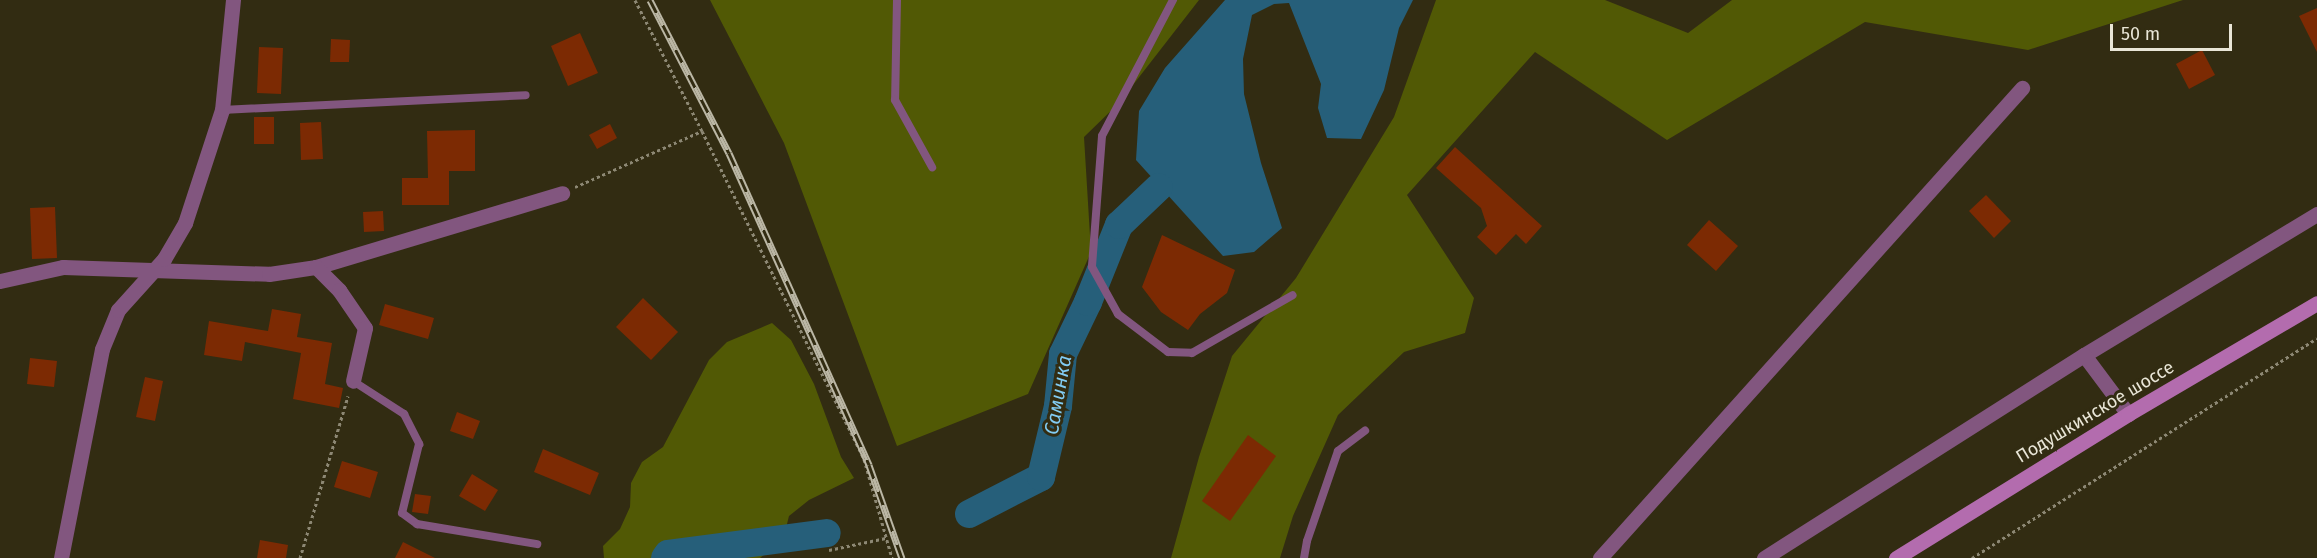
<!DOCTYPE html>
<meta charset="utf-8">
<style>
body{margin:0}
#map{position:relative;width:2317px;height:558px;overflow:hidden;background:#322c12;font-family:"Fira Sans",sans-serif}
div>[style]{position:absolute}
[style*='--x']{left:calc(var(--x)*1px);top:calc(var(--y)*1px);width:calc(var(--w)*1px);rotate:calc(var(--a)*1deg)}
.forest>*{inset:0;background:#515905}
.water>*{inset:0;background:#265f7a}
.river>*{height:28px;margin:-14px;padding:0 14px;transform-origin:14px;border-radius:14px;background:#265f7a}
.building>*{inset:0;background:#7c2a03}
.path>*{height:3px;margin-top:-1.5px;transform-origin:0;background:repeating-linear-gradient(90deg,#8d8874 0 3px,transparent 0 6px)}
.service>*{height:8px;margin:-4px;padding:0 4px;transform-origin:4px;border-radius:4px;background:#82567f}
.minor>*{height:15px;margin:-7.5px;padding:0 7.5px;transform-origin:7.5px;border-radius:7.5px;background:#82567f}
.tertiary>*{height:15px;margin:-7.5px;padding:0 7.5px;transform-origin:7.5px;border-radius:7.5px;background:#82567f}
.secondary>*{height:15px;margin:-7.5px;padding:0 7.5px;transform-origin:7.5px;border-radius:7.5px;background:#b36cae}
.rail>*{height:7px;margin-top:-3.5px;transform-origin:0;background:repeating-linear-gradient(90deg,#322c12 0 14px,#bbb7a5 0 28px);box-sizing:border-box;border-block:2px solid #bbb7a5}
span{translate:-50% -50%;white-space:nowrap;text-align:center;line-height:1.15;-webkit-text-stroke:6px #322c12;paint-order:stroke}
.street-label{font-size:18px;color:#e9e6d7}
.water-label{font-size:20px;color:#82ccf3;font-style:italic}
.scale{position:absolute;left:2110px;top:24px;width:122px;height:27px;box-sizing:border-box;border:3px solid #e9e6d7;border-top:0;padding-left:8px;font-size:18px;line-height:21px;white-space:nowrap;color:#e9e6d7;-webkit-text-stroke:4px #322c12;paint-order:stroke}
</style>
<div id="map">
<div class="forest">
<div style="clip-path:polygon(710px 0,1199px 0,1119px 103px,1084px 137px,1091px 252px,1028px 394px,897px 446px,784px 143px)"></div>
<div style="clip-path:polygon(1436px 0,1605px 0,1688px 33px,1732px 0,2183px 0,2028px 50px,1865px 22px,1667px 140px,1535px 52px,1407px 195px,1474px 298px,1465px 333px,1404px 352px,1338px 415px,1293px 516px,1280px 558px,1171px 558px,1199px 457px,1232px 356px,1296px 278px,1394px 117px)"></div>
<div style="clip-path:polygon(772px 323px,791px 340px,814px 384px,841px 457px,854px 478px,809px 500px,789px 516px,783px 540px,760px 558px,604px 558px,603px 546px,620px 529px,630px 507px,631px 483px,642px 462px,663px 447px,709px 360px,727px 342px)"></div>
</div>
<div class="water">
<div style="clip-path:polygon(1225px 0,1413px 0,1399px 28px,1384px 90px,1361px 139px,1327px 138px,1318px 108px,1321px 84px,1289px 3px,1274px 4px,1252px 15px,1243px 59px,1244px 94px,1261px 163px,1282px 228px,1254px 252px,1223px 256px,1136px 160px,1139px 111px,1165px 68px)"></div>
</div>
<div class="river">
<div style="--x:969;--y:514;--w:81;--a:-27.2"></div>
<div style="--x:1041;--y:477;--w:73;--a:-76.5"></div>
<div style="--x:1058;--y:406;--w:52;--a:-84.5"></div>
<div style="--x:1063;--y:354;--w:58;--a:-64.3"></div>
<div style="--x:1088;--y:302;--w:83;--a:-68.1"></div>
<div style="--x:1119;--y:225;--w:55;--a:-43.5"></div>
<div style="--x:665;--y:558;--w:5;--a:-53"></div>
<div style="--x:668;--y:554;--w:160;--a:-7.5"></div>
</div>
<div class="building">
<div style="clip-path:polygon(2317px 8px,2317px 52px,2299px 16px)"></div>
<div style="clip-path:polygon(580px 33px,598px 73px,568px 86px,551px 46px)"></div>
<div style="clip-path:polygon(331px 39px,350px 40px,349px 62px,330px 62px)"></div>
<div style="clip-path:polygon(259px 47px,283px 48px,281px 94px,257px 93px)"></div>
<div style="clip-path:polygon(2202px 50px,2215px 75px,2189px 89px,2176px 64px)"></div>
<div style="clip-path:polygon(254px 117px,274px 117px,274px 144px,254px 144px)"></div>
<div style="clip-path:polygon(321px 122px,323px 159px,301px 160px,300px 123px)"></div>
<div style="clip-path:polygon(610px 124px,617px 138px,597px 149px,589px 135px)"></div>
<div style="clip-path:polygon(475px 130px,475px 171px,449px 171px,449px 205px,402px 205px,402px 178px,428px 178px,427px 131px)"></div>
<div style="clip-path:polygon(1455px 147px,1542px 226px,1526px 244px,1516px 234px,1496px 255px,1477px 237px,1487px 226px,1481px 208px,1436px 168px)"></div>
<div style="clip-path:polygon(1986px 195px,2011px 221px,1994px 238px,1969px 211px)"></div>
<div style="clip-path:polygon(55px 207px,57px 258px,32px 259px,30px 208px)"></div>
<div style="clip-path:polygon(383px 211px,384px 231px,364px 232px,363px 212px)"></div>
<div style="clip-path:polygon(1709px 220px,1738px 246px,1716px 271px,1687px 245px)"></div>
<div style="clip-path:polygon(1162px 235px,1235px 270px,1227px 293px,1200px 314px,1188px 330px,1161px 312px,1142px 287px)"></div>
<div style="clip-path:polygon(643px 298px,678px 332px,651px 360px,616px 327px)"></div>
<div style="clip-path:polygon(385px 304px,434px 318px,428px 339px,379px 325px)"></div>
<div style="clip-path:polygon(272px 309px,301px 314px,297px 337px,332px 343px,325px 384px,343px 388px,339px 408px,293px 399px,301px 353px,245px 342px,242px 361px,204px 355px,209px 321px,268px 331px)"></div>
<div style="clip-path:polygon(30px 358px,57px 361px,54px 387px,27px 384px)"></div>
<div style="clip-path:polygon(145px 377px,163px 381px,155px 421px,136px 417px)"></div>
<div style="clip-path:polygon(457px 412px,480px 421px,473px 439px,450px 431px)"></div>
<div style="clip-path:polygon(1248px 435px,1276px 456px,1230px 521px,1202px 501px)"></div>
<div style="clip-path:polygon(543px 449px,599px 473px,590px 495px,534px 472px)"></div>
<div style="clip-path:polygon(342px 461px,378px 472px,370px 498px,334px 487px)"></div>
<div style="clip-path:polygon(472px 474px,498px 490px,485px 511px,459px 496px)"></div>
<div style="clip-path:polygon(415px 494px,431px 496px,428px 514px,412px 512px)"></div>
<div style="clip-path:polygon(260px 540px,288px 545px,286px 558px,257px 558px)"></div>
<div style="clip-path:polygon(403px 542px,435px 558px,395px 558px)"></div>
</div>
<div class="path">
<div style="--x:635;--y:0;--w:147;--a:62.9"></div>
<div style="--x:702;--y:131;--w:366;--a:63.7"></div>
<div style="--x:864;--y:459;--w:103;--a:74.2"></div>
<div style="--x:575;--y:187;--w:139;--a:-23.8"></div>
<div style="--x:829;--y:550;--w:58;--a:-11.9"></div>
<div style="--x:300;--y:558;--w:169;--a:-73.5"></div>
<div style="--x:1972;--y:558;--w:409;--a:-32.5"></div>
</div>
<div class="service">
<div style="--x:897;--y:0;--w:100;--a:91.1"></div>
<div style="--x:895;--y:100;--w:77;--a:61.1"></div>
<div style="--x:1173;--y:0;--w:153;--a:117.6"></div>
<div style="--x:1102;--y:136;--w:131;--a:94.4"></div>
<div style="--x:1092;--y:267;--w:54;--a:61"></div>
<div style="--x:1118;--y:314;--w:63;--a:37.2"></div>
<div style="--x:1168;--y:352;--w:24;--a:2"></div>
<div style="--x:1192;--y:353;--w:116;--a:-29.9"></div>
<div style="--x:222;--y:110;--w:304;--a:-2.8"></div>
<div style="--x:353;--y:381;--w:61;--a:32.9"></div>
<div style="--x:404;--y:414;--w:34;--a:63"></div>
<div style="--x:419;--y:444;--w:71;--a:103.8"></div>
<div style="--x:402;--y:513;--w:19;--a:36"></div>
<div style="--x:417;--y:524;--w:122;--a:9.5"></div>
<div style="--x:1304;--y:558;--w:17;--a:-80"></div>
<div style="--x:1307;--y:541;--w:95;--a:-71"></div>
<div style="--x:1338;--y:451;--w:34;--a:-37"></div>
</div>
<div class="minor">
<div style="--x:316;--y:267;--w:257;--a:-16.7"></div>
<div style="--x:0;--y:281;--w:65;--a:-12.5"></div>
<div style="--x:63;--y:267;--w:206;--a:1.9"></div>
<div style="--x:269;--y:274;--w:48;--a:-8.5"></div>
<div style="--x:316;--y:267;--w:33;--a:45"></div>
<div style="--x:339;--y:290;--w:46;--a:55.6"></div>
<div style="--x:365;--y:328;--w:54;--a:102.8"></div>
<div style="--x:2084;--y:355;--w:272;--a:-31.2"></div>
<div style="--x:1600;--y:558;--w:632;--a:-48.08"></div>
<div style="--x:1764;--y:558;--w:379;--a:-32.4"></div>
<div style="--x:2084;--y:355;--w:74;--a:53.3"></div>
</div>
<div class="tertiary">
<div style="--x:61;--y:558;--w:213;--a:-78.9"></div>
<div style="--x:102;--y:349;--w:42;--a:-67.7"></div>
<div style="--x:118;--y:310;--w:69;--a:-48"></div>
<div style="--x:164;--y:259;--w:42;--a:-59.7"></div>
<div style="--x:185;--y:223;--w:119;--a:-71.9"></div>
<div style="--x:222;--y:110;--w:111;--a:-84.3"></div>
</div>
<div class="secondary">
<div style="--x:1896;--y:558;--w:273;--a:-31.8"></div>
<div style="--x:2128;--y:414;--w:219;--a:-30.4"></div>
</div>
<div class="rail">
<div style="--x:650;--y:0;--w:172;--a:62.7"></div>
<div style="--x:729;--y:153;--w:342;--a:65.8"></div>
<div style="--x:869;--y:465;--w:99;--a:70.5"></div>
</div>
<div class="street-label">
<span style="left:2095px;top:412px;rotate:-31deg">Подушкинское шоссе</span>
</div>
<div class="water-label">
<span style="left:1058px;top:395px;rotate:-80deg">Саминка</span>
</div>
<div class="scale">50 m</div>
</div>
